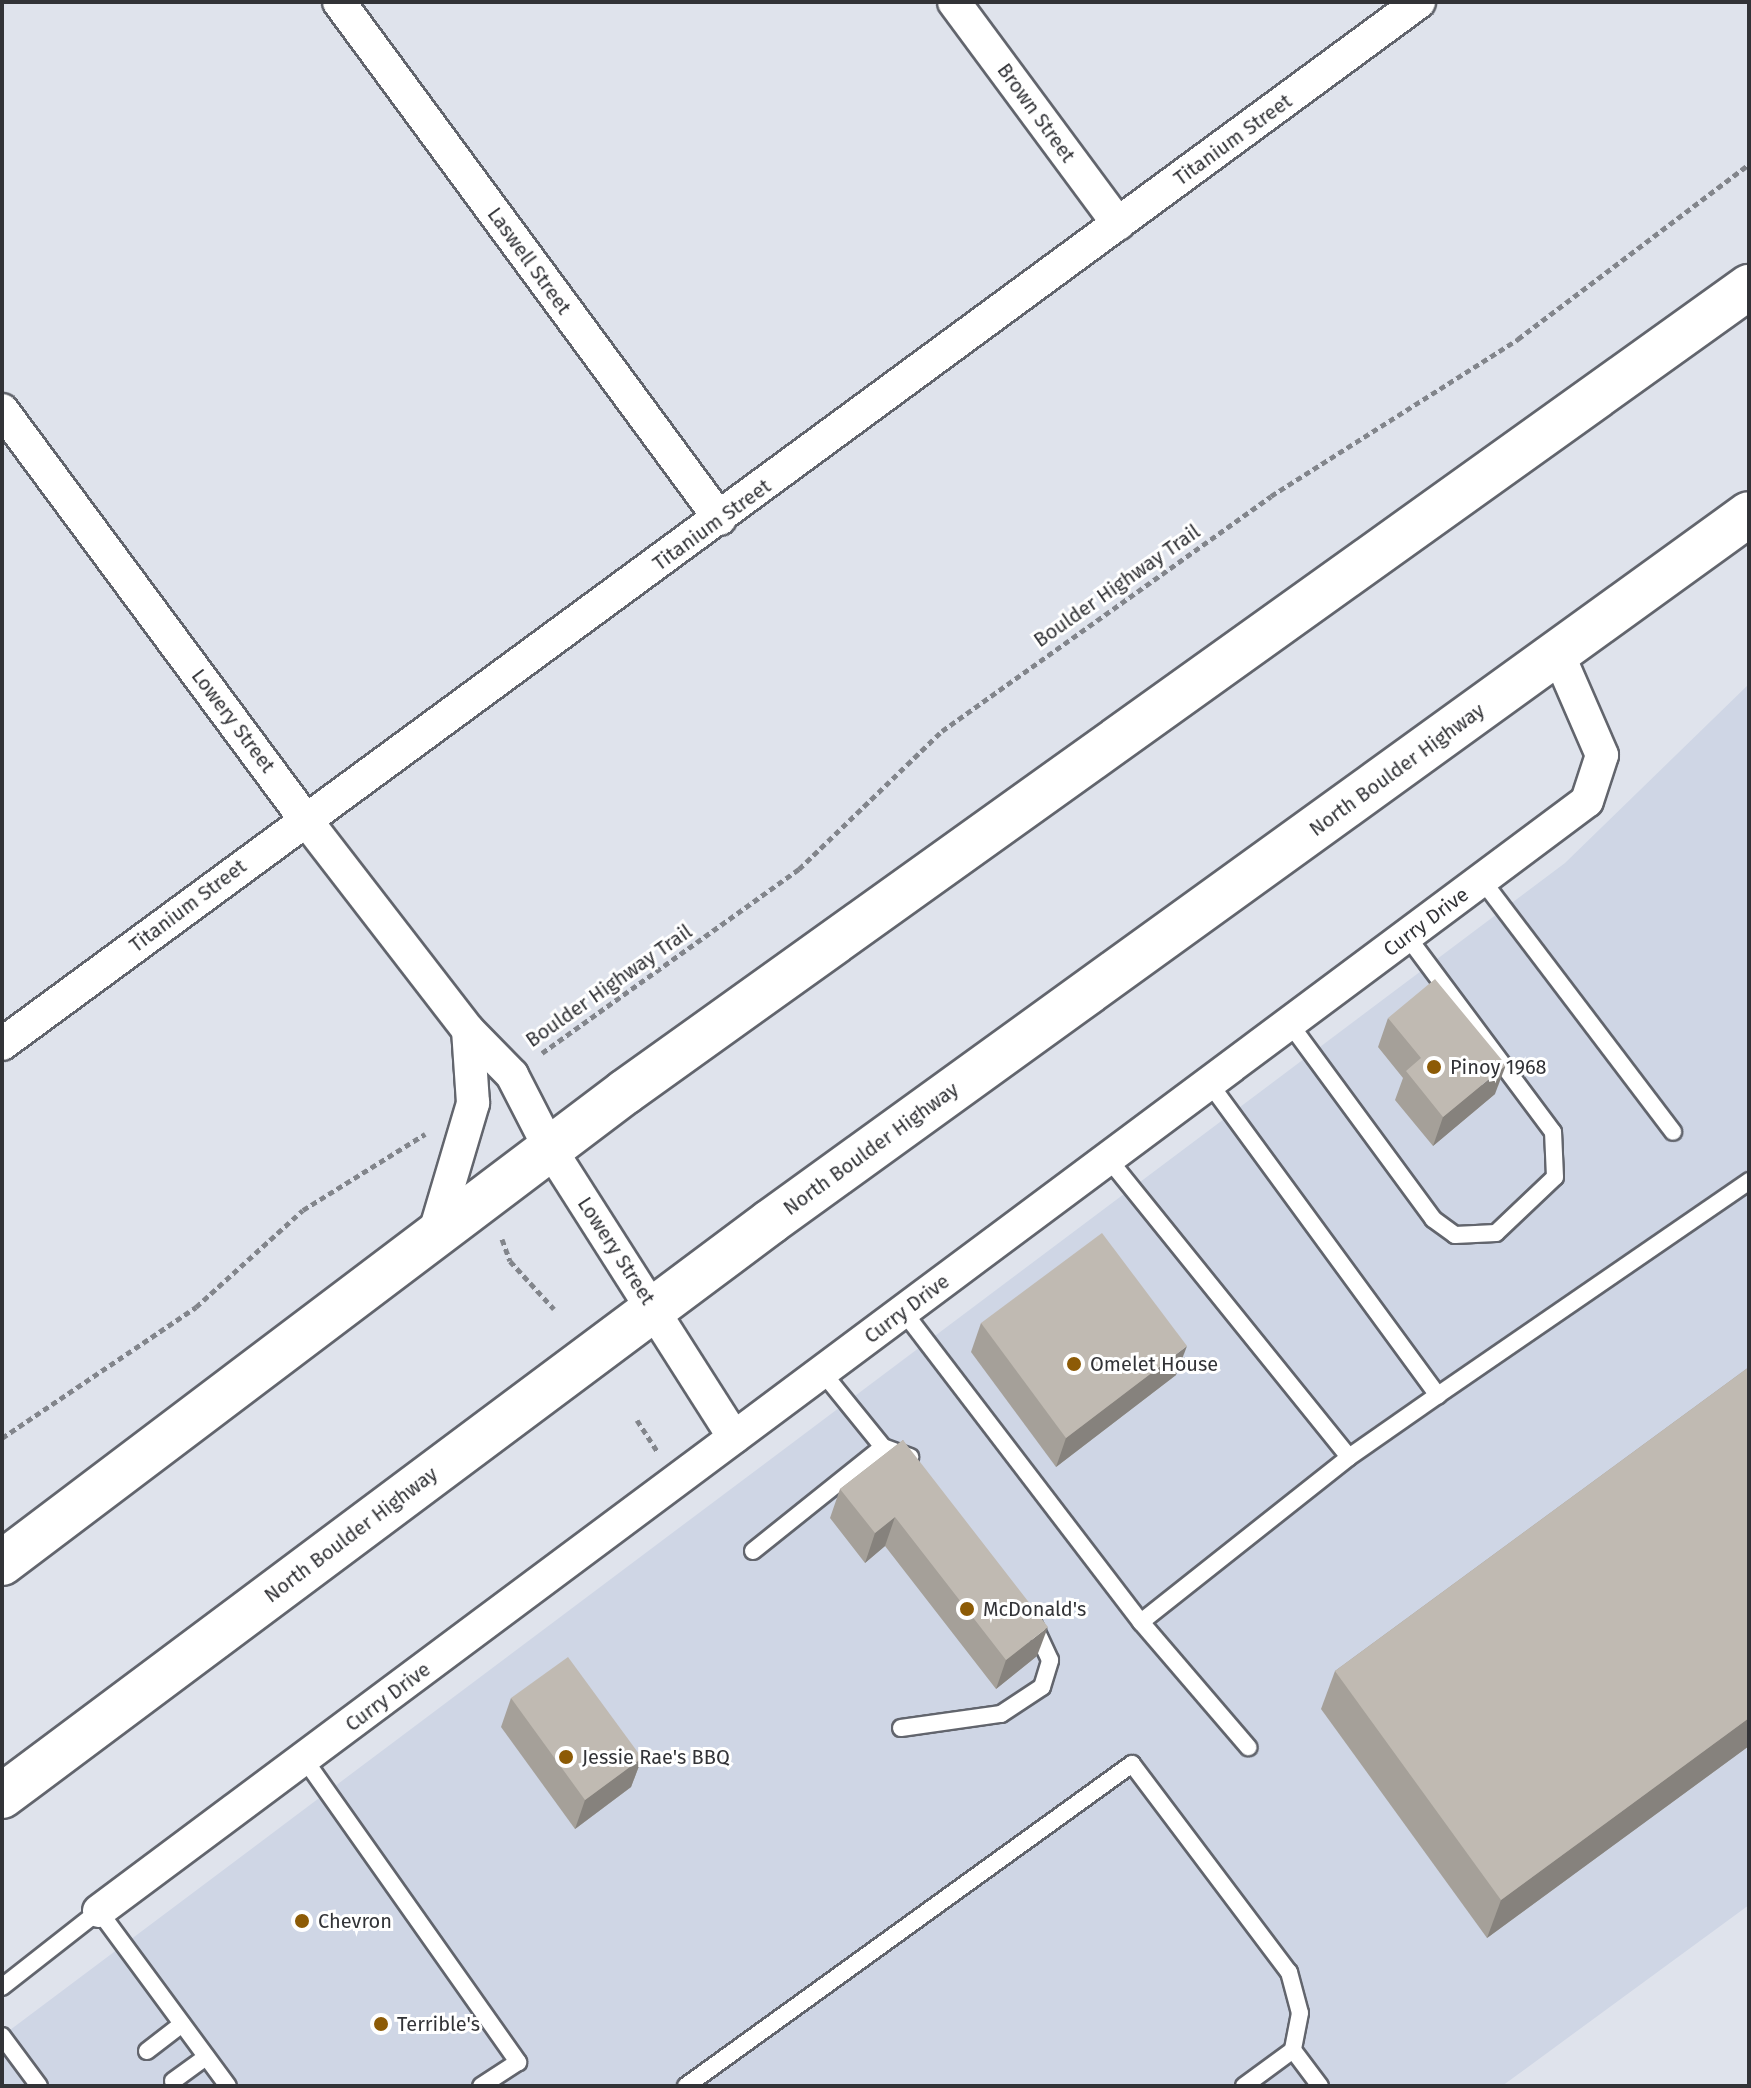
<!DOCTYPE html>
<style>
body{margin:0}
#map{position:relative;width:1751px;height:2088px;overflow:hidden;background:#dfe3ec;font-family:"Fira Sans",sans-serif}
div>[style]{position:absolute}
[style*='--x']{left:calc(var(--x)*1px);top:calc(var(--y)*1px);width:calc(var(--w)*1px);rotate:calc(var(--a)*1deg)}
.built>*{inset:0;background:#cfd6e5}
.path>*{height:5px;margin-top:-2.5px;transform-origin:0;background:repeating-linear-gradient(90deg,#82858b 0 6px,transparent 0 10px)}
.roads{filter:drop-shadow(2px 0 #62656d) drop-shadow(-2px 0 #62656d) drop-shadow(0 2px #62656d) drop-shadow(0 -2px #62656d)}
.service>*{height:16px;margin:-8px;padding:0 8px;transform-origin:8px;border-radius:8px;background:#fff}
.minor>*{height:32px;margin:-16px;padding:0 16px;transform-origin:16px;border-radius:16px;background:#fff}
.primary>*{height:44px;margin:-22px;padding:0 22px;transform-origin:22px;border-radius:22px;background:#fff}
.wall>*{inset:0;background:#a5a099}
.shaded-wall>*{inset:0;background:#86827d}
.building>*{inset:0;background:#c0bab2}
.dots>*{width:22px;height:22px;translate:-50% -50%;box-sizing:border-box;border:4px solid #fff;border-radius:50%}
span{translate:-50% -50%;white-space:nowrap;text-align:center;line-height:1.15;-webkit-text-stroke:6px #fff;paint-order:stroke}
.street-label{font-size:20px;color:#323337}
.poi-label{font-size:20px;color:#323337}
.left{translate:0 -50%;text-align:left}
.frame{position:absolute;inset:0;border:4px solid #323337;pointer-events:none}
</style>
<div id="map">
<div class="built">
<div style="clip-path:polygon(1749px 684px,1749px 1905px,1502px 2086px,2px 2086px,2px 2036px,1565px 863px)"></div>
</div>
<div class="path">
<div style="--x:542;--y:1053;--w:316;--a:-35.6"></div>
<div style="--x:799;--y:869;--w:199;--a:-44"></div>
<div style="--x:942;--y:731;--w:404;--a:-35.5"></div>
<div style="--x:1271;--y:496;--w:293;--a:-32.4"></div>
<div style="--x:1518;--y:339;--w:290;--a:-37.1"></div>
<div style="--x:502;--y:1239;--w:23;--a:70"></div>
<div style="--x:510;--y:1261;--w:65;--a:47.5"></div>
<div style="--x:637;--y:1420;--w:37;--a:57"></div>
<div style="--x:2;--y:1438;--w:234;--a:-34"></div>
<div style="--x:196;--y:1307;--w:144;--a:-42.2"></div>
<div style="--x:303;--y:1210;--w:144;--a:-31.9"></div>
</div>
<div class="roads">
<div class="service">
<div style="--x:1482;--y:880;--w:316;--a:52.8"></div>
<div style="--x:1290;--y:1024;--w:242;--a:53.7"></div>
<div style="--x:1433;--y:1219;--w:27;--a:36"></div>
<div style="--x:1455;--y:1235;--w:41;--a:-2.8"></div>
<div style="--x:1496;--y:1233;--w:81;--a:-43.5"></div>
<div style="--x:1555;--y:1177;--w:45;--a:-92.5"></div>
<div style="--x:1553;--y:1132;--w:244;--a:-126.7"></div>
<div style="--x:1210;--y:1084;--w:386;--a:53.8"></div>
<div style="--x:1438;--y:1395;--w:108;--a:145.1"></div>
<div style="--x:903;--y:1311;--w:392;--a:52.6"></div>
<div style="--x:1141;--y:1622;--w:265;--a:-38.4"></div>
<div style="--x:1349;--y:1457;--w:382;--a:-128.9"></div>
<div style="--x:823;--y:1373;--w:95;--a:51"></div>
<div style="--x:1438;--y:1395;--w:378;--a:-34.5"></div>
<div style="--x:753;--y:1551;--w:166;--a:-38.7"></div>
<div style="--x:883;--y:1447;--w:29;--a:20"></div>
<div style="--x:1141;--y:1622;--w:165;--a:49.4"></div>
<div style="--x:901;--y:1728;--w:101;--a:-8"></div>
<div style="--x:1001;--y:1714;--w:49;--a:-33.4"></div>
<div style="--x:1042;--y:1687;--w:28;--a:-73"></div>
<div style="--x:1050;--y:1660;--w:40;--a:-115"></div>
<div style="--x:305;--y:1760;--w:370;--a:54.8"></div>
<div style="--x:518;--y:2062;--w:44;--a:147"></div>
<div style="--x:2;--y:1987;--w:123;--a:-38.1"></div>
<div style="--x:99;--y:1911;--w:217;--a:53.6"></div>
<div style="--x:2;--y:2036;--w:62;--a:53.5"></div>
<div style="--x:147;--y:2051;--w:44;--a:-37.6"></div>
<div style="--x:173;--y:2081;--w:41;--a:-36"></div>
<div style="--x:686;--y:2086;--w:550;--a:-35.83"></div>
<div style="--x:1132;--y:1764;--w:261;--a:53"></div>
<div style="--x:1289;--y:1972;--w:42;--a:75"></div>
<div style="--x:1300;--y:2013;--w:38;--a:101"></div>
<div style="--x:1244;--y:2086;--w:61;--a:-36.3"></div>
<div style="--x:1293;--y:2050;--w:45;--a:53.1"></div>
</div>
<div class="minor">
<div style="--x:339;--y:2;--w:642;--a:53.61"></div>
<div style="--x:954;--y:2;--w:276;--a:53.5"></div>
<div style="--x:2;--y:410;--w:509;--a:53.47"></div>
<div style="--x:305;--y:819;--w:267;--a:52.3"></div>
<div style="--x:468;--y:1030;--w:63;--a:45.6"></div>
<div style="--x:512;--y:1075;--w:81;--a:62.8"></div>
<div style="--x:549;--y:1147;--w:344;--a:57.5"></div>
<div style="--x:2;--y:1044;--w:1759;--a:-36.33"></div>
<div style="--x:434;--y:1235;--w:138;--a:-73.5"></div>
<div style="--x:473;--y:1103;--w:73;--a:-93.9"></div>
<div style="--x:99;--y:1911;--w:1856;--a:-36.72"></div>
<div style="--x:1587;--y:801;--w:48;--a:-71.9"></div>
<div style="--x:1602;--y:755;--w:110;--a:-113.5"></div>
</div>
<div class="primary">
<div style="--x:2;--y:1563;--w:781;--a:-37.09"></div>
<div style="--x:625;--y:1092;--w:1383;--a:-35.61"></div>
<div style="--x:2;--y:1796;--w:959;--a:-36.77"></div>
<div style="--x:770;--y:1222;--w:1208;--a:-35.87"></div>
</div>
</div>
<div class="wall">
<div style="clip-path:polygon(1388px 1018px,1495px 1094px,1433px 1146px,1395px 1100px,1403px 1078px,1378px 1047px)"></div>
<div style="clip-path:polygon(981px 1323px,1176px 1375px,1056px 1467px,971px 1352px)"></div>
<div style="clip-path:polygon(1749px 1367px,1749px 1746px,1487px 1938px,1321px 1709px,1335px 1671px)"></div>
<div style="clip-path:polygon(903px 1440px,1037px 1656px,996px 1689px,885px 1546px,865px 1563px,830px 1518px,840px 1489px)"></div>
<div style="clip-path:polygon(511px 1698px,642px 1758px,631px 1787px,575px 1829px,501px 1727px)"></div>
</div>
<div class="shaded-wall">
<div style="clip-path:polygon(1506px 1065px,1495px 1094px,1433px 1146px,1443px 1117px)"></div>
<div style="clip-path:polygon(1187px 1346px,1176px 1375px,1056px 1467px,1066px 1438px)"></div>
<div style="clip-path:polygon(895px 1517px,885px 1546px,865px 1563px,875px 1533px)"></div>
<div style="clip-path:polygon(1048px 1627px,1037px 1656px,996px 1689px,1006px 1660px)"></div>
<div style="clip-path:polygon(1749px 1718px,1749px 1746px,1487px 1938px,1501px 1900px)"></div>
<div style="clip-path:polygon(642px 1758px,631px 1787px,575px 1829px,585px 1800px)"></div>
</div>
<div class="building">
<div style="clip-path:polygon(1435px 979px,1506px 1065px,1443px 1117px,1406px 1071px,1421px 1058px,1388px 1018px)"></div>
<div style="clip-path:polygon(1102px 1233px,1187px 1346px,1066px 1438px,981px 1323px)"></div>
<div style="clip-path:polygon(1749px 1367px,1749px 1718px,1501px 1900px,1335px 1671px)"></div>
<div style="clip-path:polygon(903px 1440px,1048px 1627px,1006px 1660px,895px 1517px,875px 1533px,840px 1489px)"></div>
<div style="clip-path:polygon(568px 1657px,642px 1758px,585px 1800px,511px 1698px)"></div>
</div>
<div class="dots">
<div style="left:1434px;top:1067px;background:#8d5b06"></div>
<div style="left:1074px;top:1364px;background:#8d5b06"></div>
<div style="left:967px;top:1609px;background:#8d5b06"></div>
<div style="left:566px;top:1757px;background:#8d5b06"></div>
<div style="left:302px;top:1921px;background:#8d5b06"></div>
<div style="left:381px;top:2024px;background:#8d5b06"></div>
</div>
<div class="street-label">
<span style="left:1036px;top:113px;rotate:54deg">Brown Street</span>
<span style="left:1233px;top:140px;rotate:-36deg">Titanium Street</span>
<span style="left:529px;top:261px;rotate:54deg">Laswell Street</span>
<span style="left:712px;top:525px;rotate:-36deg">Titanium Street</span>
<span style="left:1117px;top:586px;rotate:-35deg">Boulder Highway Trail</span>
<span style="left:233px;top:721px;rotate:53deg">Lowery Street</span>
<span style="left:1397px;top:770px;rotate:-36deg">North Boulder Highway</span>
<span style="left:188px;top:906px;rotate:-37deg">Titanium Street</span>
<span style="left:1426px;top:922px;rotate:-37deg">Curry Drive</span>
<span style="left:609px;top:986px;rotate:-35deg">Boulder Highway Trail</span>
<span style="left:871px;top:1149px;rotate:-36deg">North Boulder Highway</span>
<span style="left:616px;top:1251px;rotate:57deg">Lowery Street</span>
<span style="left:907px;top:1309px;rotate:-37deg">Curry Drive</span>
<span style="left:351px;top:1535px;rotate:-37deg">North Boulder Highway</span>
<span style="left:388px;top:1697px;rotate:-37deg">Curry Drive</span>
</div>
<div class="poi-label">
<span class="left" style="left:1450px;top:1067px">Pinoy 1968</span>
<span class="left" style="left:1090px;top:1364px">Omelet House</span>
<span class="left" style="left:983px;top:1609px">McDonald's</span>
<span class="left" style="left:582px;top:1757px">Jessie Rae's BBQ</span>
<span class="left" style="left:318px;top:1921px">Chevron</span>
<span class="left" style="left:397px;top:2024px">Terrible's</span>
</div>
<div class="frame"></div>
</div>
